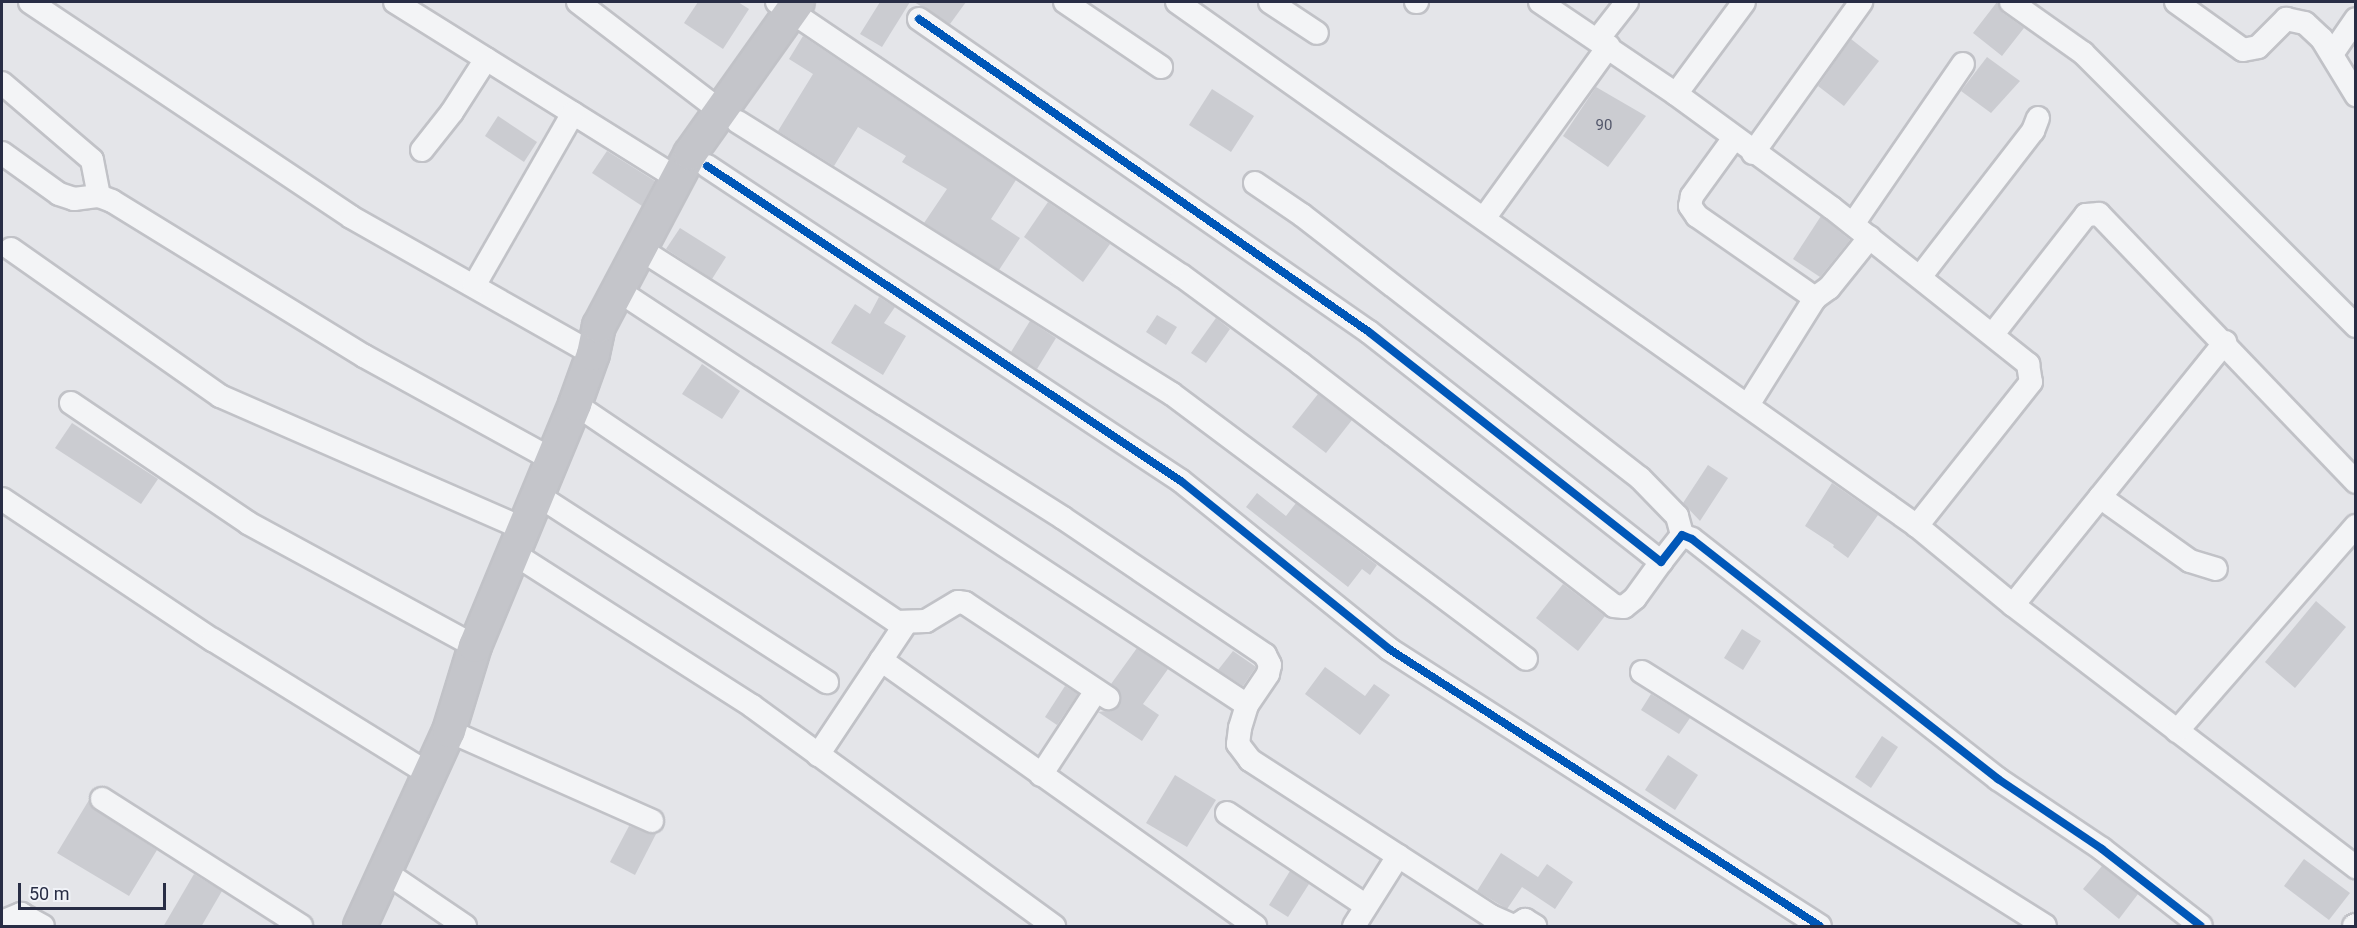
<!DOCTYPE html>
<style>
body{margin:0}
#map{position:relative;width:2357px;height:928px;overflow:hidden;background:#e4e5e9;font-family:Roboto,sans-serif}
div>[style]{position:absolute}
[style*='--x']{left:calc(var(--x)*1px);top:calc(var(--y)*1px);width:calc(var(--w)*1px);rotate:calc(var(--a)*1deg)}
.building>*{inset:0;background:#cbccd1}
.roads{filter:drop-shadow(2px 0 #c1c2c7) drop-shadow(-2px 0 #c1c2c7) drop-shadow(0 2px #c1c2c7) drop-shadow(0 -2px #c1c2c7)}
.street>*{height:22px;margin:-11px;padding:0 11px;transform-origin:11px;border-radius:11px;background:#f3f4f6}
.secondary>*{height:32px;margin:-16px;padding:0 16px;transform-origin:16px;border-radius:16px;background:#c4c5ca}
.cycleway>*{height:8px;margin:-4px;padding:0 4px;transform-origin:4px;border-radius:4px;background:#0057b8}
span{translate:-50% -50%;white-space:nowrap;text-align:center;line-height:1.15;-webkit-text-stroke:4.5px #f1f3f8;paint-order:stroke}
.number-label{font-size:15px;color:#52566a}
.number-label span{-webkit-text-stroke-width:0}
.frame{position:absolute;inset:0;border:3px solid #282d45;pointer-events:none}
.scale{position:absolute;left:18px;top:883px;width:148px;height:27px;box-sizing:border-box;border:3px solid #282d45;border-top:0;padding-left:8px;font-size:18px;line-height:21px;white-space:nowrap;color:#282d45;-webkit-text-stroke:4px #f1f3f8;paint-order:stroke}
</style>
<div id="map">
<div class="building">
<div style="clip-path:polygon(698px 2px,738px 2px,749px 9px,723px 49px,684px 23px)"></div>
<div style="clip-path:polygon(880px 2px,910px 2px,882px 47px,860px 34px)"></div>
<div style="clip-path:polygon(914px 2px,966px 2px,950px 24px)"></div>
<div style="clip-path:polygon(1997px 2px,2003px 13px,2024px 28px,2002px 56px,1973px 33px)"></div>
<div style="clip-path:polygon(803px 36px,1016px 180px,991px 219px,1020px 238px,999px 270px,924px 223px,947px 189px,902px 162px,906px 156px,858px 127px,834px 166px,778px 131px,813px 74px,789px 59px)"></div>
<div style="clip-path:polygon(1851px 39px,1879px 61px,1844px 106px,1818px 86px)"></div>
<div style="clip-path:polygon(1987px 57px,2020px 81px,1991px 113px,1961px 91px)"></div>
<div style="clip-path:polygon(1596px 87px,1646px 116px,1608px 167px,1563px 136px)"></div>
<div style="clip-path:polygon(1212px 89px,1254px 116px,1231px 152px,1189px 125px)"></div>
<div style="clip-path:polygon(498px 116px,537px 142px,524px 162px,485px 136px)"></div>
<div style="clip-path:polygon(607px 151px,655px 181px,642px 206px,592px 173px)"></div>
<div style="clip-path:polygon(1048px 202px,1110px 244px,1083px 282px,1024px 237px)"></div>
<div style="clip-path:polygon(1821px 216px,1850px 240px,1820px 277px,1793px 259px)"></div>
<div style="clip-path:polygon(680px 228px,726px 257px,712px 279px,666px 249px)"></div>
<div style="clip-path:polygon(879px 297px,895px 307px,884px 323px,906px 336px,883px 375px,831px 343px,855px 304px,870px 314px)"></div>
<div style="clip-path:polygon(1157px 315px,1177px 327px,1166px 345px,1146px 332px)"></div>
<div style="clip-path:polygon(1216px 318px,1230px 329px,1206px 363px,1191px 353px)"></div>
<div style="clip-path:polygon(1030px 321px,1056px 338px,1037px 369px,1011px 352px)"></div>
<div style="clip-path:polygon(702px 364px,740px 391px,722px 419px,682px 394px)"></div>
<div style="clip-path:polygon(1318px 394px,1352px 420px,1326px 453px,1292px 427px)"></div>
<div style="clip-path:polygon(72px 423px,158px 479px,141px 504px,55px 448px)"></div>
<div style="clip-path:polygon(1708px 465px,1728px 478px,1700px 521px,1683px 503px)"></div>
<div style="clip-path:polygon(1832px 483px,1878px 515px,1848px 558px,1833px 547px,1834px 545px,1805px 526px)"></div>
<div style="clip-path:polygon(1257px 493px,1286px 516px,1296px 503px,1377px 565px,1370px 575px,1362px 569px,1348px 587px,1246px 507px)"></div>
<div style="clip-path:polygon(1563px 584px,1605px 616px,1578px 651px,1536px 618px)"></div>
<div style="clip-path:polygon(2316px 601px,2346px 627px,2295px 688px,2265px 662px)"></div>
<div style="clip-path:polygon(1742px 629px,1761px 641px,1743px 670px,1724px 658px)"></div>
<div style="clip-path:polygon(1137px 648px,1168px 669px,1143px 704px,1159px 715px,1142px 741px,1098px 712px,1113px 710px,1120px 705px,1120px 693px,1111px 684px)"></div>
<div style="clip-path:polygon(1233px 651px,1256px 667px,1243px 686px,1218px 670px)"></div>
<div style="clip-path:polygon(1325px 667px,1365px 696px,1374px 684px,1390px 695px,1360px 735px,1305px 694px)"></div>
<div style="clip-path:polygon(1065px 686px,1078px 694px,1057px 725px,1045px 717px)"></div>
<div style="clip-path:polygon(1651px 694px,1690px 718px,1679px 734px,1641px 710px)"></div>
<div style="clip-path:polygon(1882px 736px,1898px 747px,1871px 788px,1855px 777px)"></div>
<div style="clip-path:polygon(1668px 755px,1698px 775px,1675px 810px,1645px 790px)"></div>
<div style="clip-path:polygon(1175px 775px,1216px 800px,1187px 847px,1146px 823px)"></div>
<div style="clip-path:polygon(89px 800px,95px 810px,157px 850px,129px 896px,57px 853px)"></div>
<div style="clip-path:polygon(629px 826px,656px 834px,635px 875px,610px 862px)"></div>
<div style="clip-path:polygon(1501px 853px,1538px 877px,1547px 864px,1573px 882px,1555px 909px,1522px 887px,1507px 909px,1477px 891px)"></div>
<div style="clip-path:polygon(2304px 859px,2350px 893px,2329px 920px,2284px 886px)"></div>
<div style="clip-path:polygon(2102px 866px,2138px 894px,2119px 919px,2083px 889px)"></div>
<div style="clip-path:polygon(1290px 871px,1309px 884px,1288px 917px,1269px 905px)"></div>
<div style="clip-path:polygon(194px 874px,222px 891px,201px 927px,163px 927px)"></div>
</div>
<div class="roads">
<div class="street">
<div style="--x:30;--y:2;--w:386;--a:33.8"></div>
<div style="--x:351;--y:217;--w:278;--a:29.5"></div>
<div style="--x:395;--y:2;--w:334;--a:32"></div>
<div style="--x:578;--y:2;--w:181;--a:37.4"></div>
<div style="--x:777;--y:2;--w:489;--a:34.1"></div>
<div style="--x:1182;--y:276;--w:147;--a:36.4"></div>
<div style="--x:1300;--y:363;--w:397;--a:37.7"></div>
<div style="--x:1614;--y:606;--w:10;--a:6"></div>
<div style="--x:1624;--y:607;--w:14;--a:-39"></div>
<div style="--x:1635;--y:598;--w:44;--a:-54.2"></div>
<div style="--x:1065;--y:2;--w:116;--a:34.1"></div>
<div style="--x:1177;--y:2;--w:907;--a:35.3"></div>
<div style="--x:1917;--y:526;--w:124;--a:39.5"></div>
<div style="--x:2013;--y:605;--w:432;--a:37.4"></div>
<div style="--x:1270;--y:2;--w:56;--a:33.4"></div>
<div style="--x:1416;--y:2;--w:1;--a:0"></div>
<div style="--x:1540;--y:2;--w:164;--a:34.1"></div>
<div style="--x:1676;--y:94;--w:193;--a:36.2"></div>
<div style="--x:1832;--y:208;--w:251;--a:38.5"></div>
<div style="--x:2028;--y:364;--w:18;--a:81"></div>
<div style="--x:2031;--y:382;--w:184;--a:128.4"></div>
<div style="--x:2011;--y:2;--w:88;--a:35.3"></div>
<div style="--x:2083;--y:53;--w:386;--a:45"></div>
<div style="--x:2176;--y:2;--w:82;--a:35.6"></div>
<div style="--x:2243;--y:50;--w:15;--a:-11"></div>
<div style="--x:2258;--y:47;--w:40;--a:-45"></div>
<div style="--x:2286;--y:19;--w:19;--a:12"></div>
<div style="--x:2305;--y:23;--w:23;--a:43"></div>
<div style="--x:2322;--y:39;--w:66;--a:58.7"></div>
<div style="--x:919;--y:19;--w:548;--a:34.82"></div>
<div style="--x:1369;--y:332;--w:372;--a:38.2"></div>
<div style="--x:1661;--y:562;--w:34;--a:-52"></div>
<div style="--x:1682;--y:535;--w:11;--a:22"></div>
<div style="--x:1692;--y:539;--w:389;--a:38.1"></div>
<div style="--x:1998;--y:779;--w:125;--a:33.9"></div>
<div style="--x:2102;--y:849;--w:125;--a:37.9"></div>
<div style="--x:1598;--y:39;--w:47;--a:-51.9"></div>
<div style="--x:2332;--y:54;--w:42;--a:-55.6"></div>
<div style="--x:2;--y:83;--w:118;--a:40.5"></div>
<div style="--x:92;--y:160;--w:37;--a:79"></div>
<div style="--x:1676;--y:94;--w:114;--a:-53.5"></div>
<div style="--x:738;--y:122;--w:512;--a:32.08"></div>
<div style="--x:1172;--y:394;--w:442;--a:36.8"></div>
<div style="--x:1734;--y:138;--w:72;--a:125.9"></div>
<div style="--x:1692;--y:196;--w:10;--a:101"></div>
<div style="--x:1690;--y:206;--w:12;--a:55"></div>
<div style="--x:1697;--y:216;--w:144;--a:34.8"></div>
<div style="--x:1815;--y:298;--w:17;--a:-36"></div>
<div style="--x:1829;--y:288;--w:65;--a:-51.2"></div>
<div style="--x:422;--y:150;--w:48;--a:-51.7"></div>
<div style="--x:452;--y:112;--w:63;--a:-57.3"></div>
<div style="--x:2;--y:153;--w:70;--a:35.7"></div>
<div style="--x:59;--y:194;--w:16;--a:18"></div>
<div style="--x:74;--y:199;--w:25;--a:-7"></div>
<div style="--x:99;--y:196;--w:14;--a:21"></div>
<div style="--x:112;--y:201;--w:296;--a:31.6"></div>
<div style="--x:364;--y:356;--w:216;--a:28.8"></div>
<div style="--x:1753;--y:153;--w:186;--a:-54.4"></div>
<div style="--x:707;--y:166;--w:569;--a:33.61"></div>
<div style="--x:1181;--y:481;--w:267;--a:38.9"></div>
<div style="--x:1389;--y:649;--w:512;--a:32.73"></div>
<div style="--x:1255;--y:183;--w:57;--a:34.2"></div>
<div style="--x:1302;--y:215;--w:428;--a:37.9"></div>
<div style="--x:1640;--y:478;--w:53;--a:45.8"></div>
<div style="--x:1677;--y:516;--w:20;--a:75"></div>
<div style="--x:1485;--y:217;--w:211;--a:-54.1"></div>
<div style="--x:1853;--y:224;--w:194;--a:-55.5"></div>
<div style="--x:11;--y:249;--w:256;--a:35.1"></div>
<div style="--x:220;--y:396;--w:333;--a:23.6"></div>
<div style="--x:640;--y:249;--w:501;--a:32.45"></div>
<div style="--x:1063;--y:518;--w:244;--a:34.1"></div>
<div style="--x:1265;--y:655;--w:11;--a:63"></div>
<div style="--x:1270;--y:665;--w:9;--a:103"></div>
<div style="--x:1268;--y:674;--w:37;--a:124"></div>
<div style="--x:1247;--y:705;--w:24;--a:107"></div>
<div style="--x:1240;--y:728;--w:16;--a:97"></div>
<div style="--x:1238;--y:744;--w:20;--a:53"></div>
<div style="--x:1250;--y:760;--w:287;--a:32.9"></div>
<div style="--x:1491;--y:916;--w:24;--a:24"></div>
<div style="--x:1920;--y:277;--w:185;--a:-52.3"></div>
<div style="--x:2033;--y:131;--w:14;--a:-69"></div>
<div style="--x:474;--y:286;--w:199;--a:-60.2"></div>
<div style="--x:619;--y:291;--w:752;--a:33.39"></div>
<div style="--x:1993;--y:334;--w:151;--a:-52"></div>
<div style="--x:2086;--y:215;--w:13;--a:-4"></div>
<div style="--x:2099;--y:214;--w:371;--a:46.2"></div>
<div style="--x:71;--y:403;--w:214;--a:34.1"></div>
<div style="--x:248;--y:523;--w:258;--a:28.5"></div>
<div style="--x:575;--y:404;--w:389;--a:34.1"></div>
<div style="--x:897;--y:622;--w:29;--a:-2"></div>
<div style="--x:926;--y:621;--w:37;--a:-31"></div>
<div style="--x:958;--y:602;--w:7;--a:8"></div>
<div style="--x:965;--y:603;--w:172;--a:33.6"></div>
<div style="--x:1748;--y:405;--w:126;--a:-57.9"></div>
<div style="--x:539;--y:496;--w:343;--a:32.9"></div>
<div style="--x:2100;--y:497;--w:110;--a:35.4"></div>
<div style="--x:2190;--y:561;--w:27;--a:17"></div>
<div style="--x:2;--y:499;--w:254;--a:33.8"></div>
<div style="--x:213;--y:640;--w:254;--a:31.8"></div>
<div style="--x:516;--y:555;--w:280;--a:32.6"></div>
<div style="--x:752;--y:706;--w:374;--a:36.1"></div>
<div style="--x:2013;--y:605;--w:338;--a:-51.1"></div>
<div style="--x:881;--y:660;--w:459;--a:35.4"></div>
<div style="--x:1642;--y:672;--w:476;--a:32.2"></div>
<div style="--x:449;--y:731;--w:222;--a:23.9"></div>
<div style="--x:2177;--y:731;--w:272;--a:-48.9"></div>
<div style="--x:818;--y:755;--w:159;--a:-56.3"></div>
<div style="--x:1041;--y:775;--w:100;--a:-56.8"></div>
<div style="--x:102;--y:799;--w:236;--a:32.5"></div>
<div style="--x:1227;--y:813;--w:166;--a:33.7"></div>
<div style="--x:384;--y:871;--w:98;--a:34.2"></div>
<div style="--x:2;--y:922;--w:21;--a:-23"></div>
<div style="--x:21;--y:914;--w:25;--a:29"></div>
<div style="--x:1354;--y:926;--w:83;--a:-57.8"></div>
<div style="--x:1515;--y:926;--w:12;--a:-31"></div>
<div style="--x:1525;--y:920;--w:12;--a:31"></div>
<div style="--x:2354;--y:926;--w:2;--a:-27"></div>
</div>
<div class="secondary">
<div style="--x:360;--y:926;--w:214;--a:-65.5"></div>
<div style="--x:449;--y:731;--w:89;--a:-73"></div>
<div style="--x:475;--y:646;--w:262;--a:-67.5"></div>
<div style="--x:575;--y:404;--w:53;--a:-70.2"></div>
<div style="--x:593;--y:354;--w:29;--a:-78"></div>
<div style="--x:599;--y:326;--w:195;--a:-62.1"></div>
<div style="--x:690;--y:154;--w:186;--a:-54.6"></div>
</div>
</div>
<div class="cycleway">
<div style="--x:919;--y:19;--w:548;--a:34.82"></div>
<div style="--x:1369;--y:332;--w:372;--a:38.2"></div>
<div style="--x:1661;--y:562;--w:34;--a:-52"></div>
<div style="--x:1682;--y:535;--w:11;--a:22"></div>
<div style="--x:1692;--y:539;--w:389;--a:38.1"></div>
<div style="--x:1998;--y:779;--w:125;--a:33.9"></div>
<div style="--x:2102;--y:849;--w:125;--a:37.9"></div>
<div style="--x:707;--y:166;--w:569;--a:33.61"></div>
<div style="--x:1181;--y:481;--w:267;--a:38.9"></div>
<div style="--x:1389;--y:649;--w:512;--a:32.73"></div>
</div>
<div class="number-label">
<span style="left:1604px;top:126px">90</span>
</div>
<div class="frame"></div>
<div class="scale">50 m</div>
</div>
